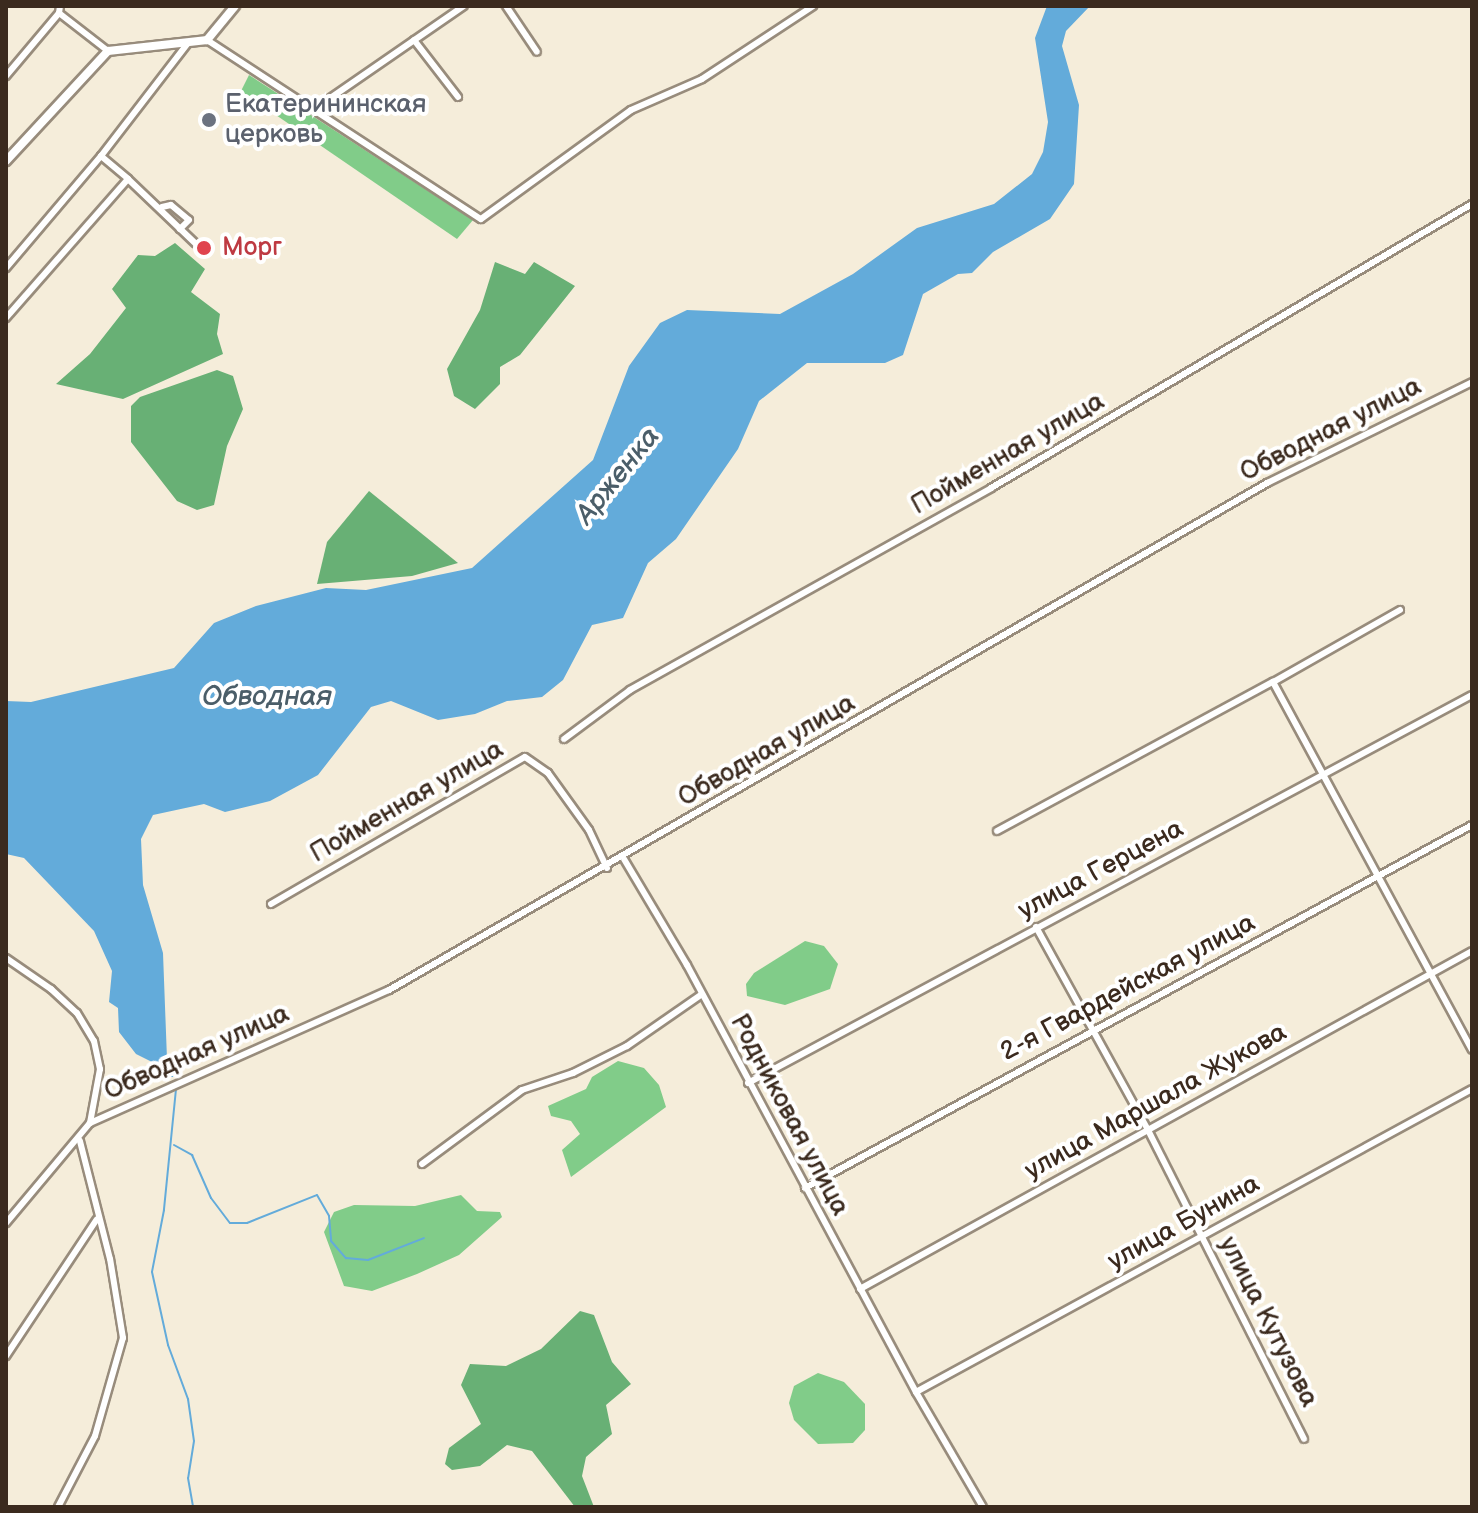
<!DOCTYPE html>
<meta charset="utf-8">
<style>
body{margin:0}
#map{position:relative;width:1478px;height:1513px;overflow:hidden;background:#f5edda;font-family:"Balsamiq Sans",sans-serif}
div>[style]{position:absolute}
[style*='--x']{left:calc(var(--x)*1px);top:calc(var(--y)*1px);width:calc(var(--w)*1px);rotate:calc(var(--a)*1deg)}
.green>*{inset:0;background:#81cc89}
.forest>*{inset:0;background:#68b075}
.water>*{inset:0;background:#63abda}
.stream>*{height:2px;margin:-1px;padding:0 1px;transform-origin:1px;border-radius:1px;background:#63abda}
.roads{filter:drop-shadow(2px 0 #988c7c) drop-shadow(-2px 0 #988c7c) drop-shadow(0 2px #988c7c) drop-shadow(0 -2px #988c7c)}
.minor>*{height:6px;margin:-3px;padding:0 3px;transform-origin:3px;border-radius:3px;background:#fff}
.tertiary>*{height:8px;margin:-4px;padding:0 4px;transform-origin:4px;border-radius:4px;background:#fff}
.dots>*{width:22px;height:22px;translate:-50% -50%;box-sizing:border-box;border:4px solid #fff;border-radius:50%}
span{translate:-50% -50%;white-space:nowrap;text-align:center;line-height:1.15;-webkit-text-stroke:8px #fff;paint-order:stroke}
.worship-label{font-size:26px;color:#5b616d}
.left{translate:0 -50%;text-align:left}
.health-label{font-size:26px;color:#be3a42}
.street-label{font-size:26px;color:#3b2a1e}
.water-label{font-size:28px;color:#4b5e69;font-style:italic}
.frame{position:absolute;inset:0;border:8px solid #3b2a1e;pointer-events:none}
</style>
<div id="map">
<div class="green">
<div style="clip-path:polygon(249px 75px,473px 220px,457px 239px,241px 91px)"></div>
<div style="clip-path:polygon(805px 941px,824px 946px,838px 964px,830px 989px,785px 1005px,747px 996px,746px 984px,754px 973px)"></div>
<div style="clip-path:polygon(618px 1061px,644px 1068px,659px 1085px,666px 1107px,571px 1177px,562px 1150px,580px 1134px,571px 1121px,551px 1116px,548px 1106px,586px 1089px,592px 1077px)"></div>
<div style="clip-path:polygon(461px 1195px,477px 1211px,500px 1212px,502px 1217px,459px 1255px,417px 1274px,372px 1291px,344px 1286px,324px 1232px,334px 1212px,354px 1205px,415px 1206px)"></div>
<div style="clip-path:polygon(818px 1373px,844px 1382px,865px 1404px,865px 1430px,853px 1443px,818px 1444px,794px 1420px,789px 1403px,794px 1386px)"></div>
</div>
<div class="forest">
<div style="clip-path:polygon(175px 243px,205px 269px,191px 292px,220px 314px,217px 334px,223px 354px,123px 399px,56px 384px,90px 354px,126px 308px,112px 289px,138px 255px,155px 256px)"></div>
<div style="clip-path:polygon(495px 262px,525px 274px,534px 262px,575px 286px,520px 355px,500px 367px,500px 384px,475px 409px,454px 396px,447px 369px,480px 310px)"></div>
<div style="clip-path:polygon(217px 370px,233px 376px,243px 409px,227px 446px,214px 505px,197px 510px,177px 501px,131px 442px,131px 406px,140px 397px)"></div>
<div style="clip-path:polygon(369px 491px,458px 563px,412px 576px,317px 584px,327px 542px)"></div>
<div style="clip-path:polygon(580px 1311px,594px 1315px,612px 1362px,631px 1384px,606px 1405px,612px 1434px,586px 1457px,582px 1476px,594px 1507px,575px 1507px,532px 1451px,507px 1445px,480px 1466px,452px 1470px,445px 1464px,449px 1448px,481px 1424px,461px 1385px,470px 1364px,506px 1366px,541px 1349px)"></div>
</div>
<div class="water">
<div style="clip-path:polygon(1047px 6px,1090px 6px,1066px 31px,1062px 46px,1079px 105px,1074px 184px,1050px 219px,993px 252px,972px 273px,958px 274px,923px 294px,903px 355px,885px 363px,807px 363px,759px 401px,738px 449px,676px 539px,648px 563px,623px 618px,592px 625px,563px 680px,542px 697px,507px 701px,475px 714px,438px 720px,391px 701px,371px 707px,318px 775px,270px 801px,225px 812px,204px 804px,153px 815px,141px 839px,143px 885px,163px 953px,167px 1059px,176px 1067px,173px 1077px,164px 1077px,152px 1062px,136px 1054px,119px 1032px,118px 1008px,109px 1002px,112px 971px,94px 931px,24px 858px,6px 854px,6px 701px,31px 702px,174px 668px,214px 623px,256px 606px,326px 588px,366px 590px,472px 568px,593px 460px,629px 366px,660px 323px,687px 310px,780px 314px,853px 274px,917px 228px,994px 204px,1032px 174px,1043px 152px,1048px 122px,1035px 38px)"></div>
</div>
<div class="stream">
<div style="--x:176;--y:1089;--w:122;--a:95.7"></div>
<div style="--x:164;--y:1210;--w:63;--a:101"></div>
<div style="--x:152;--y:1272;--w:75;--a:77.6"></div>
<div style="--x:168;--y:1345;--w:58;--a:69.7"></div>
<div style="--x:188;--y:1399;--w:42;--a:81.9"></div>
<div style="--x:194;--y:1441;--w:37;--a:99"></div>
<div style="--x:188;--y:1478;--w:29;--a:80"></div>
<div style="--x:174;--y:1145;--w:21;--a:29"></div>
<div style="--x:192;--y:1155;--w:47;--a:66.2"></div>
<div style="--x:211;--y:1198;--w:31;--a:53"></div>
<div style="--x:230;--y:1223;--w:17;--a:0"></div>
<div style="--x:247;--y:1223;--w:75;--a:-21.8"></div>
<div style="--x:317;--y:1195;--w:24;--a:60"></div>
<div style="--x:329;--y:1216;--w:25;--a:85"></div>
<div style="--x:331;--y:1241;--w:23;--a:49"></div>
<div style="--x:346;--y:1258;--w:22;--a:5"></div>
<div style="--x:368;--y:1260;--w:60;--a:-21.4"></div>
</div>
<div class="roads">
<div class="minor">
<div style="--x:60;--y:6;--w:7;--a:98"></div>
<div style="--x:59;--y:13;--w:62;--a:37.8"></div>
<div style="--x:506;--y:6;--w:55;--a:56"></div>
<div style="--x:207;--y:40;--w:327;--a:33.2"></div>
<div style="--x:481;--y:219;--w:185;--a:-36"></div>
<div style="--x:631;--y:110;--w:77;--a:-23.6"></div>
<div style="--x:702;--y:79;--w:133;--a:-33.3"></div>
<div style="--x:414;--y:40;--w:72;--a:52.3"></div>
<div style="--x:6;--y:76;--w:82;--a:-49.9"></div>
<div style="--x:313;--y:110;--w:183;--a:-34.6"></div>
<div style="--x:101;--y:156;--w:143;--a:-52.4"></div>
<div style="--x:128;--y:179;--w:93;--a:43.7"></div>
<div style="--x:162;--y:207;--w:9;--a:-13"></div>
<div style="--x:171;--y:205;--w:23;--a:40"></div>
<div style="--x:189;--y:220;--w:13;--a:135"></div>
<div style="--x:6;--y:268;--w:147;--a:-49.7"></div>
<div style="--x:101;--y:156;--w:35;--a:40"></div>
<div style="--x:128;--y:179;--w:185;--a:131.3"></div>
<div style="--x:1400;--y:610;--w:146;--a:150.4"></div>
<div style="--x:1273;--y:682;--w:418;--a:61.6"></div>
<div style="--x:564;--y:739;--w:82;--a:-36.6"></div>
<div style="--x:630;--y:690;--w:414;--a:-29.2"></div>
<div style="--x:991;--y:488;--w:559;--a:-30.56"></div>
<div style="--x:997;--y:831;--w:314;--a:-28.4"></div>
<div style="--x:624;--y:859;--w:123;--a:59.3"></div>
<div style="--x:687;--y:965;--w:485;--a:61.8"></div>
<div style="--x:916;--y:1392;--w:133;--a:59.8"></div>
<div style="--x:271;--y:904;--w:293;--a:-30.1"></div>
<div style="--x:525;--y:757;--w:28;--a:35"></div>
<div style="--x:548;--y:773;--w:70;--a:54.3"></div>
<div style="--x:589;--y:830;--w:42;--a:64.7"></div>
<div style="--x:1036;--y:927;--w:232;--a:61.1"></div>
<div style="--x:1148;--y:1130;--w:346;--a:63.2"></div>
<div style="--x:6;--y:958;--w:55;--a:34.6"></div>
<div style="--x:51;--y:989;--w:35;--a:43"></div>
<div style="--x:77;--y:1013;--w:33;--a:59"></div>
<div style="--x:94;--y:1041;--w:29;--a:78"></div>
<div style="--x:100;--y:1069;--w:55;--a:100.5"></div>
<div style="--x:748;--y:1083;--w:821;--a:-28.19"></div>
<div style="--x:422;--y:1164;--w:124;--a:-36.5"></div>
<div style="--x:522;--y:1090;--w:54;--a:-18.4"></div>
<div style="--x:573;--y:1073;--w:60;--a:-26.6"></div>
<div style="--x:627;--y:1046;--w:91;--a:-34.7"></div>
<div style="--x:805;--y:1188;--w:759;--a:-28.56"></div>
<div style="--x:6;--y:1223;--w:131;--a:-50"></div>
<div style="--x:90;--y:1123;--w:327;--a:-24"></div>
<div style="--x:389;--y:990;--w:1014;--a:-30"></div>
<div style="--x:1267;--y:483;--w:229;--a:-26.2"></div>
<div style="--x:860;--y:1289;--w:699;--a:-28.91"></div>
<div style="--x:6;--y:1356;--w:164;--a:-56.4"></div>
<div style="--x:916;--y:1392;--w:633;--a:-28.59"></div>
<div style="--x:58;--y:1507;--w:80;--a:-62.5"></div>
<div style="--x:95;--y:1436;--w:102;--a:-74.1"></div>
<div style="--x:123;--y:1338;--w:80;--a:-99.3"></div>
<div style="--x:110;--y:1259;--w:122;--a:-104.3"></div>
</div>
<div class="tertiary">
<div style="--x:6;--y:161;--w:150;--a:-47.2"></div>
<div style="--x:108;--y:51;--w:100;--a:-6.3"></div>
<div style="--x:207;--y:40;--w:44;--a:-50.5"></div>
</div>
</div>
<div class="dots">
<div style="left:209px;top:120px;background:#6b7280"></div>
<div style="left:204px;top:248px;background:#e0444e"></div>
</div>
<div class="worship-label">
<span class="left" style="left:225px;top:120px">Екатерининская<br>церковь</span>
</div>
<div class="health-label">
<span class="left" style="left:222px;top:248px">Морг</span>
</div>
<div class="street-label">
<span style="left:1331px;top:430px;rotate:-27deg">Обводная улица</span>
<span style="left:1008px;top:454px;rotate:-30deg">Пойменная улица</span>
<span style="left:767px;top:751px;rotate:-30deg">Обводная улица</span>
<span style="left:407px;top:802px;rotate:-30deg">Пойменная улица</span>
<span style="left:1101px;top:870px;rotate:-28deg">улица Герцена</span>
<span style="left:1128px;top:988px;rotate:-28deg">2-я Гвардейская улица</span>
<span style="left:197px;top:1053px;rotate:-24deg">Обводная улица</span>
<span style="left:1156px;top:1102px;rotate:-29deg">улица Маршала Жукова</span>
<span style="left:789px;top:1115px;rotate:62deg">Родниковая улица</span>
<span style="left:1184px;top:1223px;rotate:-29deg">улица Бунина</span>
<span style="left:1268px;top:1322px;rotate:63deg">улица Кутузова</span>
</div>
<div class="water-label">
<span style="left:618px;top:476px;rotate:-51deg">Арженка</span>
<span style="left:267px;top:697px">Обводная</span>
</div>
<div class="frame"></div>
</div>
